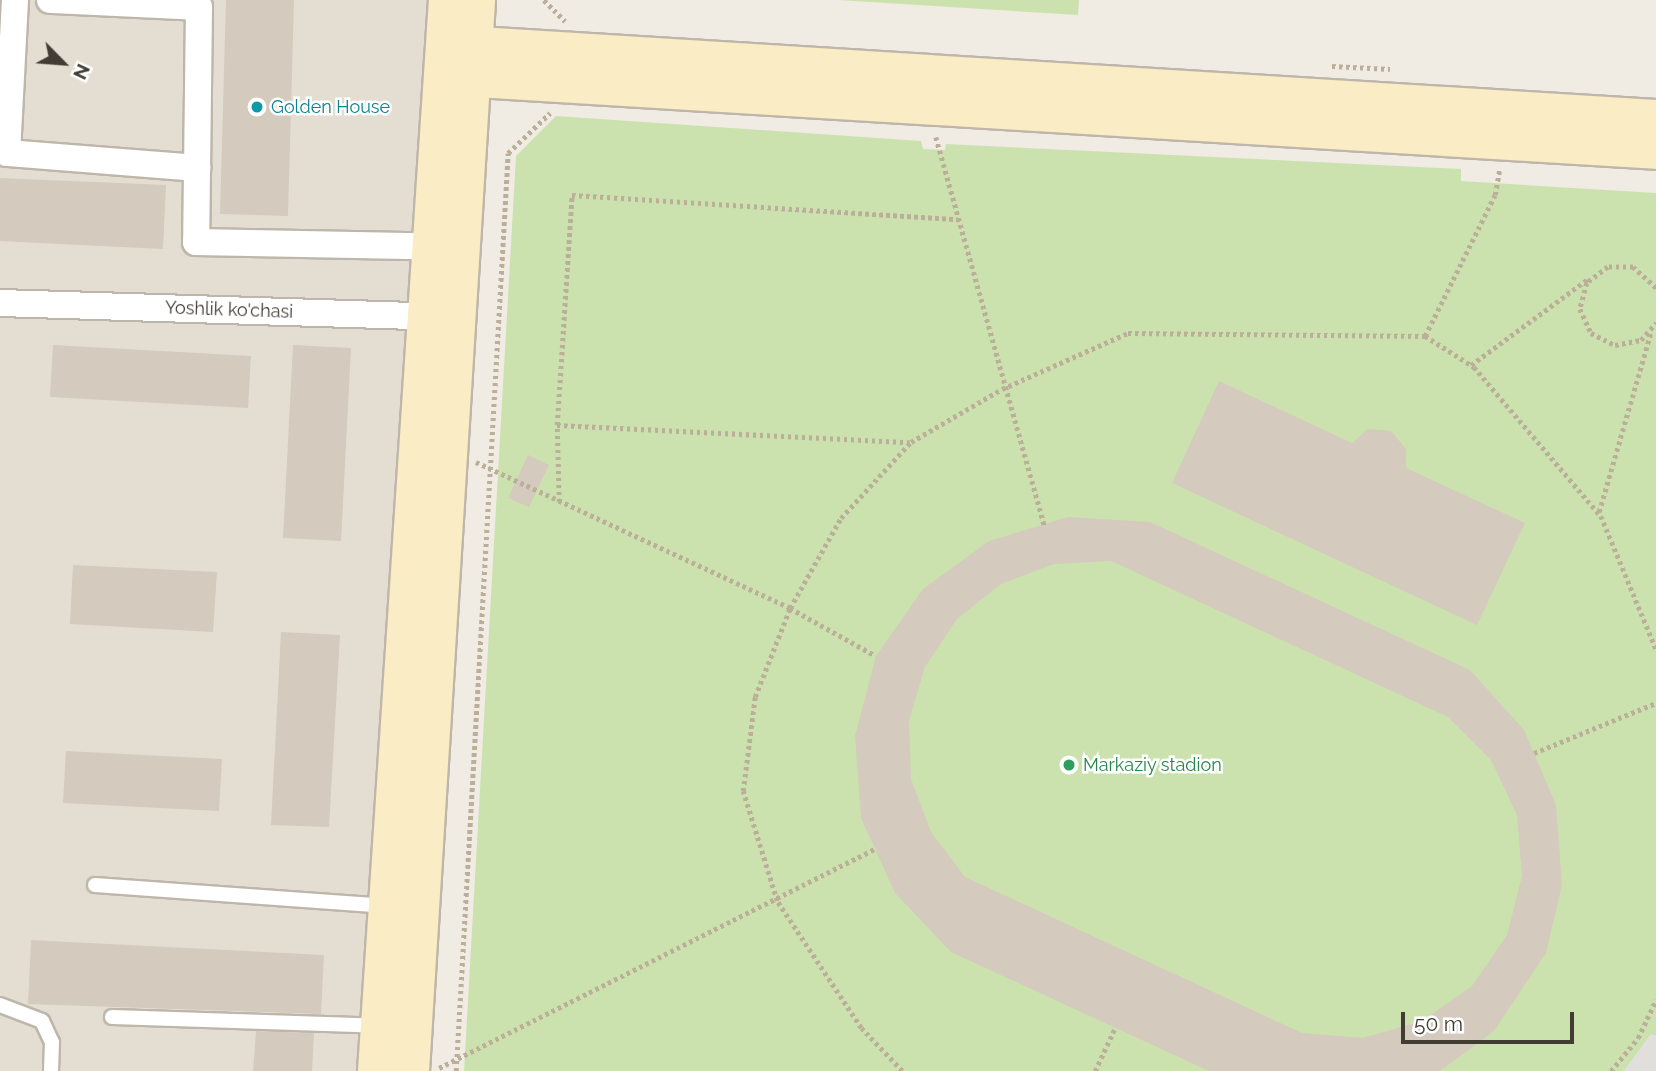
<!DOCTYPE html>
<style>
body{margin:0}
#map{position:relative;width:1656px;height:1071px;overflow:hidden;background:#f0ece3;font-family:Raleway,sans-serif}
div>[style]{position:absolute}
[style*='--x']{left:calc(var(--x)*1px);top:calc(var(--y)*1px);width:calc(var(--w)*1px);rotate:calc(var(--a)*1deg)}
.residential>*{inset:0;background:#e4ded2}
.green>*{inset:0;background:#cce2ae}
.parking>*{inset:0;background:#e1dfdc}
.building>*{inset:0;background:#d4cabd}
.path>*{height:4.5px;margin-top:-2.25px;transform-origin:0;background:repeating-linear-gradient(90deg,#bcaf99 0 3.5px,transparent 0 7px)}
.roads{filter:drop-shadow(2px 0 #beb6aa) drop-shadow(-2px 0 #beb6aa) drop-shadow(0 2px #beb6aa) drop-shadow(0 -2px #beb6aa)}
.lane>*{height:14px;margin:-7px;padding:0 7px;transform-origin:7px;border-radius:7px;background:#fff}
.street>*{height:26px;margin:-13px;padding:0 13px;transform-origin:13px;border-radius:13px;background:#fff}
.secondary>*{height:38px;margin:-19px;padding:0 19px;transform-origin:19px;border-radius:19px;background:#faecc4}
.dots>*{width:19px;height:19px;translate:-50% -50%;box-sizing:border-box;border:4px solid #fff;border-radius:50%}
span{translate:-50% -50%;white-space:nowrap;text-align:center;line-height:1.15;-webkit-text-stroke:5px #fff;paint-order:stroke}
.culture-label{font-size:18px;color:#0d838f}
.left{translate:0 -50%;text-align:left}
.street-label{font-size:18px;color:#423c34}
.leisure-label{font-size:18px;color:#27864d}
.north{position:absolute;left:28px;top:28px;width:70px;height:70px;-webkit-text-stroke:5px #fff;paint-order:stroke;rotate:115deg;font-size:19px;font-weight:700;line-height:28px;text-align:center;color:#423c34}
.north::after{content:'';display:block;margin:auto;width:24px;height:32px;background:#423c34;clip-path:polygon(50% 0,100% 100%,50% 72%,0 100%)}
.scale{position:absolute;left:1401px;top:1012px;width:173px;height:32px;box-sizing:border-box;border:4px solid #423c34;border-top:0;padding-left:9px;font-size:21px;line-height:24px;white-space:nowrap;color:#423c34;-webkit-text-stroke:5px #fff;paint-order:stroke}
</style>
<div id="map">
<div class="residential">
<div style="clip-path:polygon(0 0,484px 0,427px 1071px,0 1071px)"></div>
</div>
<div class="green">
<div style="clip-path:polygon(838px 0,1079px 0,1078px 15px)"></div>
<div style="clip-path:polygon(556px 116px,921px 141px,923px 149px,945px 150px,946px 144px,1461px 169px,1461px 181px,1656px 193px,1656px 1036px,1651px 1035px,1624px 1071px,464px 1071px,516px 156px)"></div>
</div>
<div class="parking">
<div style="clip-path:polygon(1651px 1034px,1656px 1036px,1656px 1071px,1624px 1071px)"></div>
</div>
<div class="building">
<div style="clip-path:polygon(226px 0,294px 0,288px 216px,220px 214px)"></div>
<div style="clip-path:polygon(0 178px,166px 185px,163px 249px,0 241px)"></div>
<div style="clip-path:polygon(53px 345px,251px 356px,248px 408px,50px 397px)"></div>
<div style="clip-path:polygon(293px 345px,351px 348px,341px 541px,283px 538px)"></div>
<div style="clip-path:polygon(1219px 381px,1352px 443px,1368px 429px,1391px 431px,1406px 449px,1406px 468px,1525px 523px,1477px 625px,1172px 483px)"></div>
<div style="clip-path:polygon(528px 455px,549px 465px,529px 507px,508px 498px)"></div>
<div style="clip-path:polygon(evenodd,1068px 517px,1150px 522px,1470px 670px,1524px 730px,1556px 805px,1562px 885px,1546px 953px,1494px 1031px,1440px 1071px,1209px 1071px,951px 952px,895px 893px,861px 818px,855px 736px,876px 656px,923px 589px,989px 541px,1068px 517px,1111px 561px,1448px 717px,1491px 760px,1517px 815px,1522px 876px,1507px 935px,1472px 986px,1422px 1021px,1363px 1038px,1302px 1033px,965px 877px,931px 832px,911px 779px,909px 721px,925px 667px,957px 619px,1001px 584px,1054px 564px,1111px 561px)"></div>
<div style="clip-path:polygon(73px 565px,217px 572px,213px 632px,70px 624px)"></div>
<div style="clip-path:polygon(281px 632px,340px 635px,329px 827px,271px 825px)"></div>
<div style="clip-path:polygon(66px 751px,222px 759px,219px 811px,63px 803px)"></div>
<div style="clip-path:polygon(31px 940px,324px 955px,321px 1014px,28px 1004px)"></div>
<div style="clip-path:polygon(256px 1031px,314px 1033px,312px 1071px,253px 1071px)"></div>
</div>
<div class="path">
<div style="--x:544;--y:0;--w:30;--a:45"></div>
<div style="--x:1332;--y:66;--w:58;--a:3"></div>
<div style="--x:936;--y:137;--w:403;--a:74.4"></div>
<div style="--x:1656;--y:288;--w:31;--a:-138"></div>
<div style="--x:1633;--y:267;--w:25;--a:180"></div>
<div style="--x:1608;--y:267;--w:26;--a:143"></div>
<div style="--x:1587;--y:283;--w:27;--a:105"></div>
<div style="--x:1580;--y:309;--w:26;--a:65"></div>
<div style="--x:1591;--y:333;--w:27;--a:27"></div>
<div style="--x:1615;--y:345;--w:26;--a:-11"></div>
<div style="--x:1641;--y:340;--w:23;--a:-49"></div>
<div style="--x:1425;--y:336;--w:157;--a:-63.6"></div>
<div style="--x:1495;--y:195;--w:27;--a:-80"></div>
<div style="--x:1471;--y:365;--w:145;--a:-36.3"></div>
<div style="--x:557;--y:425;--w:353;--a:2.8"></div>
<div style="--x:476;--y:462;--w:346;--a:24.9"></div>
<div style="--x:790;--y:608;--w:98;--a:29.2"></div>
<div style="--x:559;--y:502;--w:77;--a:-91.5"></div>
<div style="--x:557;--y:425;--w:230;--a:-86.3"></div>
<div style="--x:572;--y:195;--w:386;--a:3.6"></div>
<div style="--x:1599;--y:512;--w:187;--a:-73.9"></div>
<div style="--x:1534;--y:753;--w:132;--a:-22.3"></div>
<div style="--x:439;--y:1068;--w:488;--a:-26.7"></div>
<div style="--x:456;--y:1071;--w:919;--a:-86.76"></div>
<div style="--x:508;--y:153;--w:58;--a:-43.6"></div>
<div style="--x:902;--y:1071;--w:59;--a:-133.6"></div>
<div style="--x:861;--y:1028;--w:152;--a:-123.5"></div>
<div style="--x:777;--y:901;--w:115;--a:-107.2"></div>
<div style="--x:743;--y:791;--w:95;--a:-82.7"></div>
<div style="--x:755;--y:697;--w:96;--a:-68.5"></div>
<div style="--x:790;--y:608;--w:103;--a:-60.5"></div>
<div style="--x:841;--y:518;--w:103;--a:-47.4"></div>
<div style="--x:911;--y:442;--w:105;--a:-30.2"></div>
<div style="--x:1002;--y:389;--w:138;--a:-24"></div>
<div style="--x:1128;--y:333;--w:297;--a:0.6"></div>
<div style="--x:1425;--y:336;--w:58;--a:32.3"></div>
<div style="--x:1474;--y:367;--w:196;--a:49.6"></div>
<div style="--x:1601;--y:516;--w:144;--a:67.5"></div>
<div style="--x:1095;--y:1071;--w:47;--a:-65.1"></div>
<div style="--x:1611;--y:1071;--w:43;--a:-50.7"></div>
<div style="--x:1638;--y:1038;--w:42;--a:-64.7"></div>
</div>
<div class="roads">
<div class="lane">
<div style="--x:95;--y:885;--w:293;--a:4.1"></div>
<div style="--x:0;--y:1005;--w:45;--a:20.9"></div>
<div style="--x:42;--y:1021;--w:23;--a:65"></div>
<div style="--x:52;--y:1042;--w:29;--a:92"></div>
<div style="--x:112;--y:1017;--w:268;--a:1.9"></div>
</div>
<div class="street">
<div style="--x:15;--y:0;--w:153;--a:93"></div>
<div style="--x:7;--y:153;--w:191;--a:4.5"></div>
<div style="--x:50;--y:0;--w:149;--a:2.7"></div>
<div style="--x:199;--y:7;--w:235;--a:90.7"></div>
<div style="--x:196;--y:242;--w:251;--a:1.1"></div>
<div style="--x:0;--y:303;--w:443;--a:1.8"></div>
</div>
<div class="secondary">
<div style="--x:446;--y:44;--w:1212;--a:3.55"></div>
<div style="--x:444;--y:76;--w:1214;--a:3.49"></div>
<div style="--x:377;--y:1071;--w:1073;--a:-86.21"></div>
<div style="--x:410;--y:1071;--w:1073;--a:-86.47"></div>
</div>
</div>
<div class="dots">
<div style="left:257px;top:107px;background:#0f9aa8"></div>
<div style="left:1069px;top:765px;background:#2e9e5b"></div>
</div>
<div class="culture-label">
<span class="left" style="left:271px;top:107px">Golden House</span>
</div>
<div class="street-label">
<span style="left:229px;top:310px;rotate:2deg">Yoshlik ko'chasi</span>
</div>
<div class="leisure-label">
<span class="left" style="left:1083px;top:765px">Markaziy stadion</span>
</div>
<div class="north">N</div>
<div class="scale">50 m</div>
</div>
